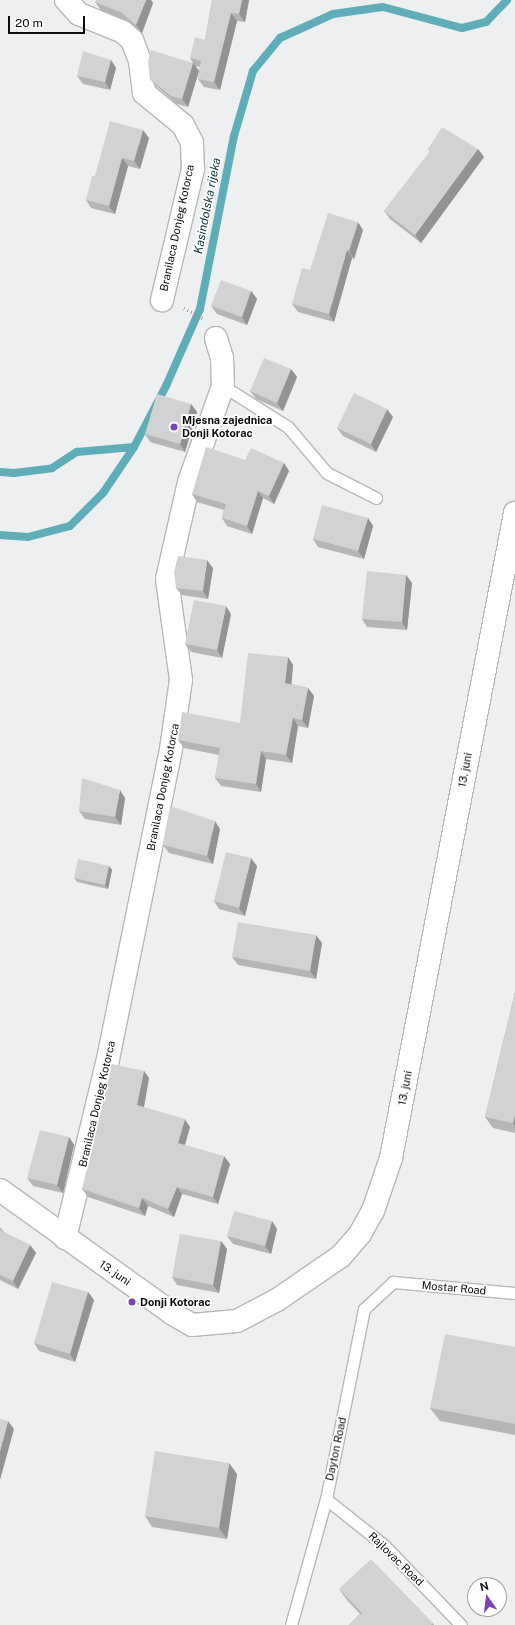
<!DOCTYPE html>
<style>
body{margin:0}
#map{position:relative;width:515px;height:1625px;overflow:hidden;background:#eeeff1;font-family:"Public Sans",sans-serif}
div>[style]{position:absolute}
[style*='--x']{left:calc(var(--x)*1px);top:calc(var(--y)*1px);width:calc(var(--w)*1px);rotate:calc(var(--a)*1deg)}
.stream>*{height:8px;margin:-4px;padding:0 4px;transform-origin:4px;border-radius:4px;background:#5fadb8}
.path>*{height:2.5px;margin-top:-1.25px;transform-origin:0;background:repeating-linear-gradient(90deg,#8f9091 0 1px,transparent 0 4px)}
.roads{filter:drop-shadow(1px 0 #b6b7b9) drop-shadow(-1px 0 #b6b7b9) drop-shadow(0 1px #b6b7b9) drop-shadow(0 -1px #b6b7b9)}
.service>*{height:11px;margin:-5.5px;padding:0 5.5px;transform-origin:5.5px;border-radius:5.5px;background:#fff}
.minor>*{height:22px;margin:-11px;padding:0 11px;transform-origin:11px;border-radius:11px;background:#fff}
.tertiary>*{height:22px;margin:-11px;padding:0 11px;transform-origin:11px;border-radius:11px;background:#fff}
.wall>*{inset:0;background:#b4b5b6}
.shaded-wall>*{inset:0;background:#929394}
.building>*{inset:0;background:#d1d2d4}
.dots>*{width:11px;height:11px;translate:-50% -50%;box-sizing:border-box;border:2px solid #fff;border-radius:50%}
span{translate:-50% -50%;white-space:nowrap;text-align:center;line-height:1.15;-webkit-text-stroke:3.5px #fff;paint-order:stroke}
.street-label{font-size:11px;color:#0c0c0d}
.poi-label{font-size:11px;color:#0c0c0d;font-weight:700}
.left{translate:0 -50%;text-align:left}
.water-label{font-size:12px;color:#083035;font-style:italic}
.north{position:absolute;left:467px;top:1577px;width:40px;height:40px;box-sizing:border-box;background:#fff;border:1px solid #9e9e9e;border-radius:50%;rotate:346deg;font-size:11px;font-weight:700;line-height:16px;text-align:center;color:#0c0c0d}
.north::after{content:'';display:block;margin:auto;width:14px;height:18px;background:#7944bb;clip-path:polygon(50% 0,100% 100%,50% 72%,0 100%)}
.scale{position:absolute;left:8px;top:16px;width:77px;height:18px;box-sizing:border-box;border:2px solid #0c0c0d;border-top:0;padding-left:5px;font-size:12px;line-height:14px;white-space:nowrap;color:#0c0c0d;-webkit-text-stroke:3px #fff;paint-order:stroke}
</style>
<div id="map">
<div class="stream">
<div style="--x:0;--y:472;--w:14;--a:4"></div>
<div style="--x:14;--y:473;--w:38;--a:-7"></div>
<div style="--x:52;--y:468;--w:30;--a:-33"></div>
<div style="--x:77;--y:452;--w:57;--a:-5"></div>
<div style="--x:0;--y:535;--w:28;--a:4"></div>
<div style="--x:28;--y:537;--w:43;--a:-14.7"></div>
<div style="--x:70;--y:526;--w:47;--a:-45"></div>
<div style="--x:103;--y:493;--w:55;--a:-56"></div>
<div style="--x:134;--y:447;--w:69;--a:-62.3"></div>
<div style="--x:166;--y:386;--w:84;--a:-66.2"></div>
<div style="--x:200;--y:309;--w:176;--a:-78.9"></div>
<div style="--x:234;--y:136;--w:68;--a:-73.7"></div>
<div style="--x:253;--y:71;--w:43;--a:-50.7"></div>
<div style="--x:280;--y:38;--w:58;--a:-24.4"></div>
<div style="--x:333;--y:14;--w:50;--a:-8"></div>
<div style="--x:383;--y:7;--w:82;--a:14.9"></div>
<div style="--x:462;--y:28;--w:25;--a:-14"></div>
<div style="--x:486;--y:22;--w:30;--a:-46"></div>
</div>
<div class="path">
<div style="--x:184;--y:308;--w:21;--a:28"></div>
</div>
<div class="roads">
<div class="service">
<div style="--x:223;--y:386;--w:77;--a:32.2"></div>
<div style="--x:288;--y:427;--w:60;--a:49.7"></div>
<div style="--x:327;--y:473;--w:55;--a:27"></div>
<div style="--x:326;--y:1499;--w:74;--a:38.4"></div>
<div style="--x:384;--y:1545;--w:111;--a:46.1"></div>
<div style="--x:291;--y:1625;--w:131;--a:-74.5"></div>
<div style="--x:326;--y:1499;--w:194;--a:-78.7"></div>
<div style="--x:364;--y:1309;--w:40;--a:-43"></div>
<div style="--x:393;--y:1282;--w:122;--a:5.2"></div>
</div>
<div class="minor">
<div style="--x:66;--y:0;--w:19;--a:47"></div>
<div style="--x:79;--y:14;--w:48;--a:22.2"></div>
<div style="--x:123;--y:32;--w:12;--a:42"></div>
<div style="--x:132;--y:40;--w:22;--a:69"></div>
<div style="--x:140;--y:61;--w:32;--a:83"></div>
<div style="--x:144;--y:93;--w:50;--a:39.4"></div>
<div style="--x:183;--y:125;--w:20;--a:63"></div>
<div style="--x:192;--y:143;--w:26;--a:88"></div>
<div style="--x:193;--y:169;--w:135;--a:103.3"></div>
<div style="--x:65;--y:1238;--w:184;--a:-76.5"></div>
<div style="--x:108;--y:1059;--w:316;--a:-78.5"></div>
<div style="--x:171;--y:749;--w:70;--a:-81.8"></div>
<div style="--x:181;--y:680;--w:102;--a:-97.9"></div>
<div style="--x:167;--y:579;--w:99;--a:-77.2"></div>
<div style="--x:189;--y:482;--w:102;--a:-70.5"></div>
<div style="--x:223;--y:386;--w:28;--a:-92"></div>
<div style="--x:222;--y:358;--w:21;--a:-107"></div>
</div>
<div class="tertiary">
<div style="--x:0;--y:1190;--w:213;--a:35.6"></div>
<div style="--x:173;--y:1314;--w:22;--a:30"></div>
<div style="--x:192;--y:1325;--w:45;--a:-5.1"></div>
<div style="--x:237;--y:1321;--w:45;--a:-27.7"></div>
<div style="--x:277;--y:1300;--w:78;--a:-34.5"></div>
<div style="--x:341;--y:1256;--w:29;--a:-49"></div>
<div style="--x:360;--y:1234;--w:26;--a:-61"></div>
<div style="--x:373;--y:1211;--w:56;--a:-71.2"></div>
<div style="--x:391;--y:1158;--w:657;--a:-79.12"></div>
</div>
</div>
<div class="wall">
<div style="clip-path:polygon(212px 0,249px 0,245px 22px,237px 21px,220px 90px,204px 87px,198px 79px,200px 67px,196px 66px,199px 71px,188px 107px,177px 104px,156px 86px,150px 79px,193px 63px,190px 58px,205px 40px)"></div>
<div style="clip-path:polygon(95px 2px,153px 3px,142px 33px,128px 21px,101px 10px)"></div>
<div style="clip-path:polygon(111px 60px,116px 68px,110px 90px,83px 84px,77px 76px)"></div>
<div style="clip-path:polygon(149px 138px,140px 169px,128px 166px,115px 214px,91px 208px,86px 200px,95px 176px)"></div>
<div style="clip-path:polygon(428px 149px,478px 149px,484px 157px,421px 243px,390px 219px,384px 211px,430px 152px)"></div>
<div style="clip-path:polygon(363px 230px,354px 259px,352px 258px,334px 322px,298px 312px,292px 304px,310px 270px)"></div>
<div style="clip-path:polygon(251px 291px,257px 299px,247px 325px,217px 314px,211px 306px)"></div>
<div style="clip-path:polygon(291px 369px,297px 377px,283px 411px,256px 399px,250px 391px)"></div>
<div style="clip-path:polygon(191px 404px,197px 412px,185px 452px,150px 442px,145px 434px)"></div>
<div style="clip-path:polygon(393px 417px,376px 452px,343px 436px,337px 428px)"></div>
<div style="clip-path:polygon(245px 460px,284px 463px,289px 471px,274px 504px,263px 498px,252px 534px,227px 526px,222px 518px,224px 510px,197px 502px,192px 494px)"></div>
<div style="clip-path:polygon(368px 518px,373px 526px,364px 559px,318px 547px,313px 539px)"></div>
<div style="clip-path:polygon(213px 568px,208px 599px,182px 595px,176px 588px)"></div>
<div style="clip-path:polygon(406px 575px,412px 583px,407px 630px,367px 627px,362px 619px)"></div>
<div style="clip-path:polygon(231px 614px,222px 658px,191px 652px,185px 644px)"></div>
<div style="clip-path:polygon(288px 657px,293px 665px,291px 684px,308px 688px,314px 696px,308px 728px,298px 726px,292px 763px,266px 759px,261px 792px,221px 786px,215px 778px,219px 755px,184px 748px,178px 740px,240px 723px)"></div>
<div style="clip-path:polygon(125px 798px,121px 825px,85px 819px,79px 811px)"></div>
<div style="clip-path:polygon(220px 829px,213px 864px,169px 853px,163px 845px)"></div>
<div style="clip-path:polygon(109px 866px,112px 870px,108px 889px,77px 882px,74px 878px)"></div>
<div style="clip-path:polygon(257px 866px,245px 916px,219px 909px,214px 901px)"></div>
<div style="clip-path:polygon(322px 943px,316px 979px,238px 965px,232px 957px)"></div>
<div style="clip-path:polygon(515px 992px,515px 1133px,493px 1128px,485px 1117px)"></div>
<div style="clip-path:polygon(144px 1071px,149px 1078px,144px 1107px,190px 1127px,185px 1145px,230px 1164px,218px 1204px,182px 1194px,174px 1217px,148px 1206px,145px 1216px,88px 1197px,82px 1189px)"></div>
<div style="clip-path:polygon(69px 1137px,74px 1145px,63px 1193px,33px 1186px,27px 1178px)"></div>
<div style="clip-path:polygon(272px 1221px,277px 1229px,271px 1254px,233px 1244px,227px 1236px)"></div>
<div style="clip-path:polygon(0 1227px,5px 1233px,30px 1245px,36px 1253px,18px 1289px,0 1280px)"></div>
<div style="clip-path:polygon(221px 1241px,227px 1249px,219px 1293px,177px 1285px,172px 1277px)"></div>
<div style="clip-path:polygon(88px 1292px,94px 1300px,75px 1362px,39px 1351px,34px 1343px)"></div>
<div style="clip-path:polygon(515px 1347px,515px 1435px,440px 1421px,430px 1408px)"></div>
<div style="clip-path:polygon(237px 1474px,227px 1539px,152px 1527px,145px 1516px)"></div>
<div style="clip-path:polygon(339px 1589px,433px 1623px,434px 1625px,349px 1625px,360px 1614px,347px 1600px)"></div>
</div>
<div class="shaded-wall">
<div style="clip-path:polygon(146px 0,151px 0,153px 3px,142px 33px,136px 25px)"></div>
<div style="clip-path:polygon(242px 0,249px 0,245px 22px,239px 14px)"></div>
<div style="clip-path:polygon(231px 13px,237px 21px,220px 90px,214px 82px)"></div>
<div style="clip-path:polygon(111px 60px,116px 68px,110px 90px,105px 82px)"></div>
<div style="clip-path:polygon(193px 63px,199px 71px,188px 107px,182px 99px)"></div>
<div style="clip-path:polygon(143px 130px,149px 138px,140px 169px,134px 161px)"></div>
<div style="clip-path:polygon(478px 149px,484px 157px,421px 243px,415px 235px)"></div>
<div style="clip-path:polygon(122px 158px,128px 166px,115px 214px,109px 206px)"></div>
<div style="clip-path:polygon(358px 222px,363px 230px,354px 259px,349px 251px)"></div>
<div style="clip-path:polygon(347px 250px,352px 258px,334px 322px,329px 314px)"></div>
<div style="clip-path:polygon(251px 291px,257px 299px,247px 325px,242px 317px)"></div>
<div style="clip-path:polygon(291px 369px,297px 377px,283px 411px,277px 403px)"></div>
<div style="clip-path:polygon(191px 404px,197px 412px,185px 452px,180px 444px)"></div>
<div style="clip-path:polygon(387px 409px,393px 417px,376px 452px,371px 444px)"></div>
<div style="clip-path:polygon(284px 463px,289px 471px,274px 504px,269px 496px)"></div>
<div style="clip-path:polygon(258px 491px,263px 498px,252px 534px,247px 526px)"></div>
<div style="clip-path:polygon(368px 518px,373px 526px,364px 559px,358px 551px)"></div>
<div style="clip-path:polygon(207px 560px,213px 568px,208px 599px,203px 591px)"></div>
<div style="clip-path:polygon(406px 575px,412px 583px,407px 630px,402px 622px)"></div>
<div style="clip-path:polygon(226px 606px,231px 614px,222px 658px,217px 650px)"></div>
<div style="clip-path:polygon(288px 657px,293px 665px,291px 691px,285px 683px)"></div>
<div style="clip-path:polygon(308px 688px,314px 696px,308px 728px,302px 720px)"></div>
<div style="clip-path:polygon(293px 718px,298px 726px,292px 763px,286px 755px)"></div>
<div style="clip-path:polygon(261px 751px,266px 759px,261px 792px,256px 784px)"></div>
<div style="clip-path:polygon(120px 790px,125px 798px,121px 825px,115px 817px)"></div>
<div style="clip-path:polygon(215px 821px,220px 829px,213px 864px,207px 856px)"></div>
<div style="clip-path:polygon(251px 858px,257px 866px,245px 916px,239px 908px)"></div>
<div style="clip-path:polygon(109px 866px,112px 870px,108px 889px,105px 885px)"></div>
<div style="clip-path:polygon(316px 935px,322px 943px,316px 979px,310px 971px)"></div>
<div style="clip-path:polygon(144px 1071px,149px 1078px,143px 1112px,137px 1105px)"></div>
<div style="clip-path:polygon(515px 1115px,515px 1126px,513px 1123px)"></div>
<div style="clip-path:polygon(185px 1119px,190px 1127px,183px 1151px,178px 1143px)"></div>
<div style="clip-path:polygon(69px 1137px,74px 1145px,63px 1193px,57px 1185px)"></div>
<div style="clip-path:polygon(224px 1156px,230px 1164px,218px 1204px,213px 1197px)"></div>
<div style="clip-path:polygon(177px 1187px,182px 1194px,174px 1217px,168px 1209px)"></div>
<div style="clip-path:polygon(142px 1198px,148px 1206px,145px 1216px,139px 1208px)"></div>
<div style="clip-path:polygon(272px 1221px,277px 1229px,271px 1254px,265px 1246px)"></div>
<div style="clip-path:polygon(221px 1241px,227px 1249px,219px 1293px,213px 1285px)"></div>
<div style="clip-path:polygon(30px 1245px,36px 1253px,18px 1289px,13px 1281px)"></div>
<div style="clip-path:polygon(88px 1292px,94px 1300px,75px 1362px,70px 1354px)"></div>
<div style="clip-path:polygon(8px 1421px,14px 1429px,0 1480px,0 1451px)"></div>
<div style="clip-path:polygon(229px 1463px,237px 1474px,227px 1539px,219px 1528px)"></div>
</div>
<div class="building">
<div style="clip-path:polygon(96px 0,146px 0,136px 25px,122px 13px,95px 2px)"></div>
<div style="clip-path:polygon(212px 0,242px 0,239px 14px,231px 13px,214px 82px,198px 79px,201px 61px,190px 58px,195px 37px,205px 40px)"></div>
<div style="clip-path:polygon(151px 50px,193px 63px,182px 99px,171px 96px,150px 79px,148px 61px)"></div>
<div style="clip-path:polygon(83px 51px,111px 60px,105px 82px,77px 76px)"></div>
<div style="clip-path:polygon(110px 121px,143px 130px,134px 161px,122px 158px,109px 206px,86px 200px,92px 176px,95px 176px)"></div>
<div style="clip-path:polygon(442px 127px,478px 149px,415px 235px,384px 211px,430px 151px,428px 149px)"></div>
<div style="clip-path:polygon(328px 213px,358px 222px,349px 251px,347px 250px,329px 314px,292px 304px,302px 268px,310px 270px)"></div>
<div style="clip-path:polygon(221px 280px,251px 291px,242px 317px,211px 306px)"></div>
<div style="clip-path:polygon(264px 358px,291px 369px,277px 403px,250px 391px)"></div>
<div style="clip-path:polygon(354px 393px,387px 409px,371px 444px,337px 428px)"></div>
<div style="clip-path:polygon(157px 394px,191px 404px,180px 444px,145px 434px)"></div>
<div style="clip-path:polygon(206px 447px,245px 460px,251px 448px,284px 463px,269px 496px,258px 491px,247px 526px,222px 518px,226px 504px,192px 494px)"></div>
<div style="clip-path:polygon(322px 505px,368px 518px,358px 551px,313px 539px)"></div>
<div style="clip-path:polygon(178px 556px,207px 560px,203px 591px,176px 588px,174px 572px)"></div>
<div style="clip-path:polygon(367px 571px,406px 575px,402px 622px,362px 619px)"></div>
<div style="clip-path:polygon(194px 600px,226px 606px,217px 650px,185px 644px)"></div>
<div style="clip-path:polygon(248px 653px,288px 657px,285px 683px,308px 688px,302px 720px,293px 718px,286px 755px,261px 751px,256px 784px,215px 778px,220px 748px,178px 740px,182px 712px,240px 723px)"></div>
<div style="clip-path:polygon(82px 778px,120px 790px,115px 817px,79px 811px)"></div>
<div style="clip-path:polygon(170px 806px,215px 821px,207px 856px,163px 845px)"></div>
<div style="clip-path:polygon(226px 852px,251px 858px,239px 908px,214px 901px)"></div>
<div style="clip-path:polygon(78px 859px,109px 866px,105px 885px,74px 878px)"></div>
<div style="clip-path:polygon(238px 922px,316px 935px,310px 971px,232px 957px)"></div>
<div style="clip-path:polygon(515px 992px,515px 1115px,513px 1123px,485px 1117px)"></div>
<div style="clip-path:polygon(112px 1064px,144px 1071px,137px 1105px,185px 1119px,178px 1143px,224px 1156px,213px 1197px,177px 1187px,168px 1209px,142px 1198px,139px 1208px,82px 1189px)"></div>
<div style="clip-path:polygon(40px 1130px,69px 1137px,57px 1185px,27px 1178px)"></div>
<div style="clip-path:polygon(234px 1211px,272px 1221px,265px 1246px,227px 1236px)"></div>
<div style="clip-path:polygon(0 1227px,1px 1228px,0 1230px,30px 1245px,13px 1281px,0 1275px)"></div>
<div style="clip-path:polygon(180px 1234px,221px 1241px,213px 1285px,172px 1277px)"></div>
<div style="clip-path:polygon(52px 1282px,88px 1292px,70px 1354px,34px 1343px)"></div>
<div style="clip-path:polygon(445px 1334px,515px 1347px,515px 1424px,430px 1408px)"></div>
<div style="clip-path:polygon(0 1419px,8px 1421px,0 1451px)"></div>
<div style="clip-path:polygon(155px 1451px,229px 1463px,219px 1528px,145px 1516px)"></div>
<div style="clip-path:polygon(371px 1559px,433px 1623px,431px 1625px,349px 1625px,362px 1613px,339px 1589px)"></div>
</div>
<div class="dots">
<div style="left:174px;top:427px;background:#7944bb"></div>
<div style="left:132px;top:1302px;background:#7944bb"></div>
</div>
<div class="street-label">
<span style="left:177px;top:228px;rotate:-78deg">Branilaca Donjeg Kotorca</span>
<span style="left:465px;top:770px;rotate:-79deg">13. juni</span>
<span style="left:163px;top:787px;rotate:-79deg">Branilaca Donjeg Kotorca</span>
<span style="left:405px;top:1088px;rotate:-79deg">13. juni</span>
<span style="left:97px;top:1104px;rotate:-77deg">Branilaca Donjeg Kotorca</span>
<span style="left:115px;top:1273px;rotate:35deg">13. juni</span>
<span style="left:454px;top:1288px;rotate:5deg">Mostar Road</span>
<span style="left:336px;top:1449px;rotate:-78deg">Dayton Road</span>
<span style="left:396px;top:1559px;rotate:44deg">Rajlovac Road</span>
</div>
<div class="poi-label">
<span class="left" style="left:182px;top:427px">Mjesna zajednica<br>Donji Kotorac</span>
<span class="left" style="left:140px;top:1302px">Donji Kotorac</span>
</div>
<div class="water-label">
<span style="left:208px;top:206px;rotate:-79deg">Kasindolska rijeka</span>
</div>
<div class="north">N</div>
<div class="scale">20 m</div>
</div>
